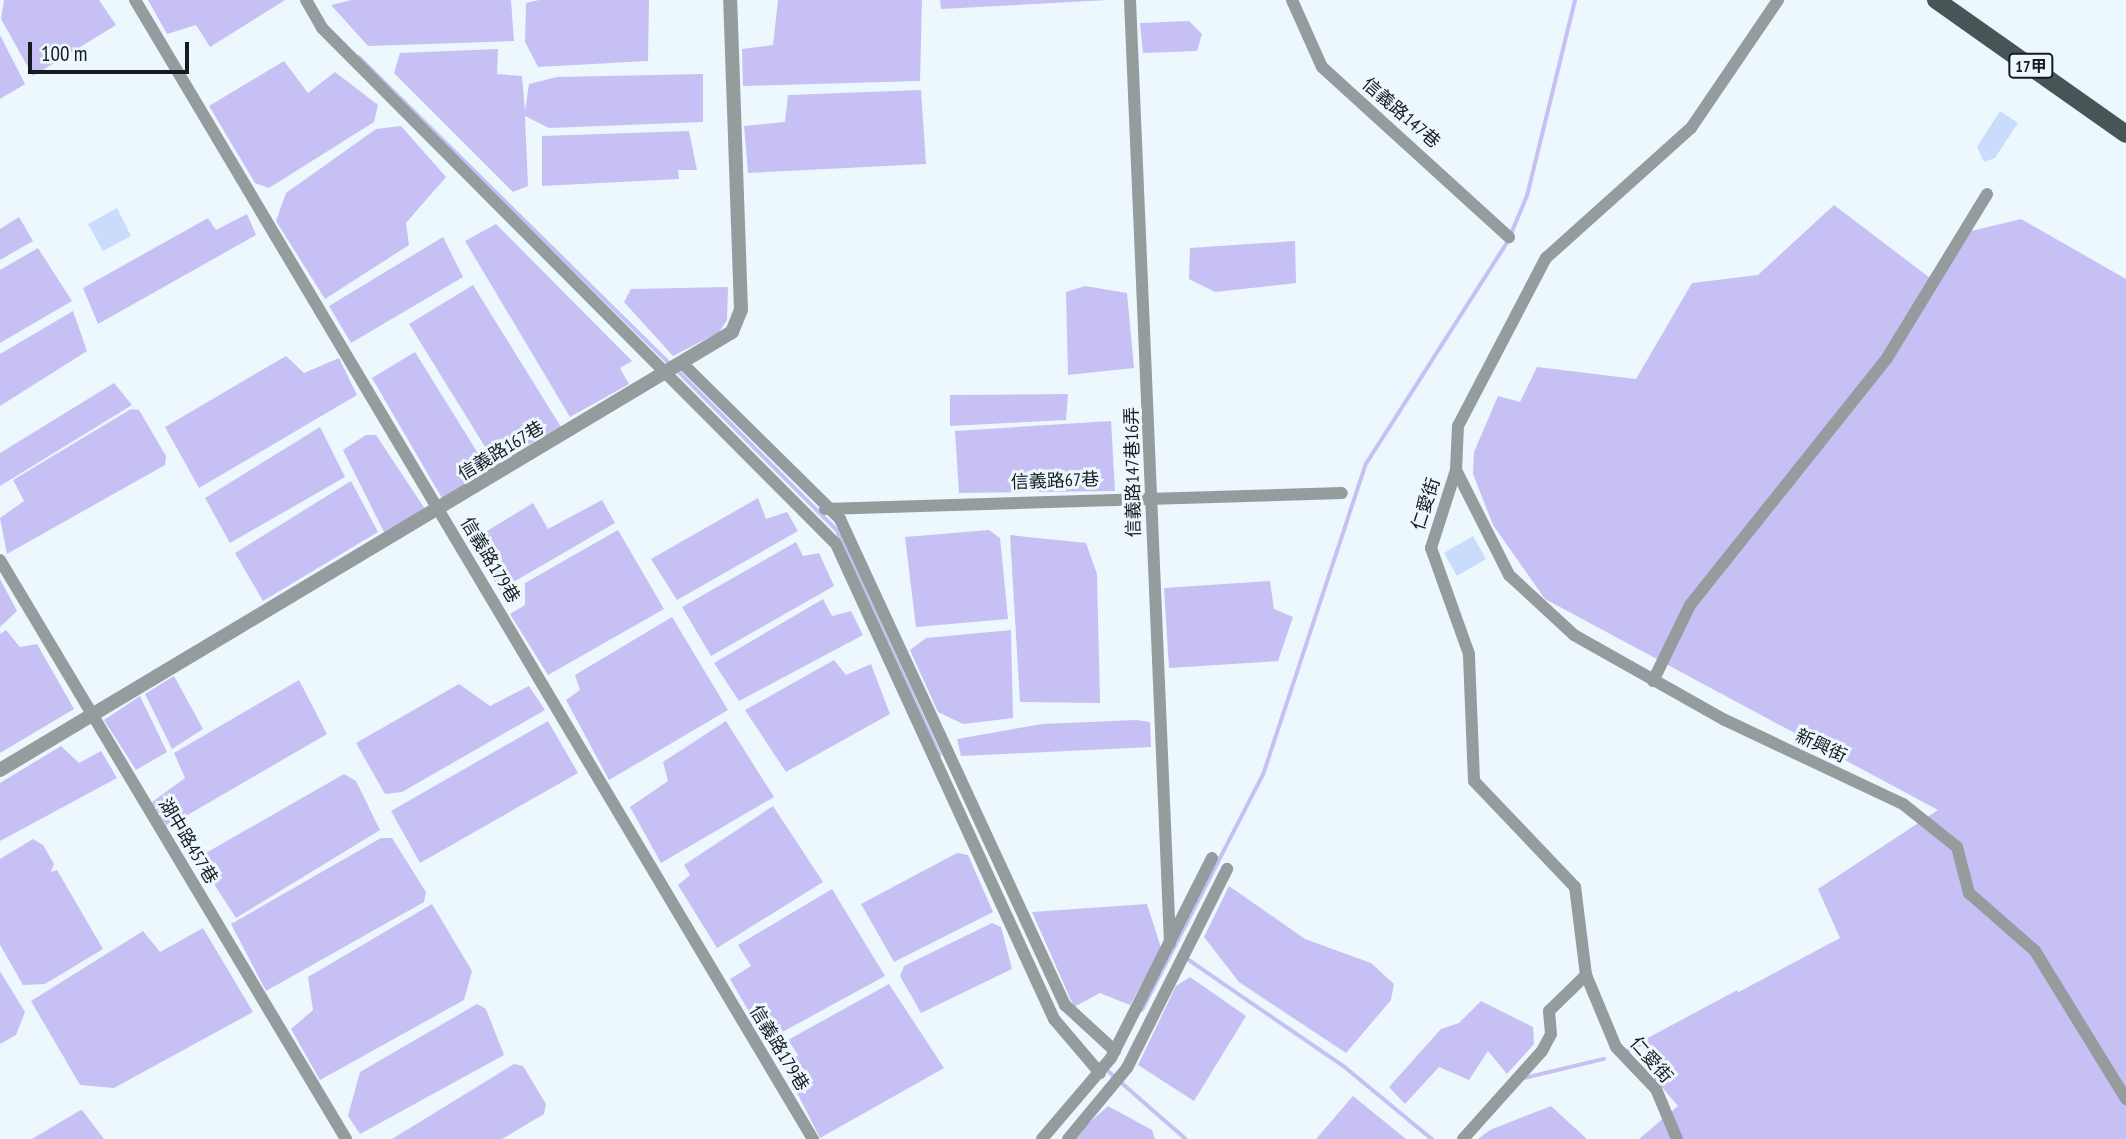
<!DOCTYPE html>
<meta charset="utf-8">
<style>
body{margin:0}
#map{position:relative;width:2126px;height:1139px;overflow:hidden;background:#ecf8fe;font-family:"PT Sans Narrow","Noto Sans TC",sans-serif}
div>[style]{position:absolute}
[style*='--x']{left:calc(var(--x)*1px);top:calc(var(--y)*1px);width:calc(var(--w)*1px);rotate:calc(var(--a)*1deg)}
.water>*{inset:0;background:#c7c0f4}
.stream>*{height:3.5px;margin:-1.75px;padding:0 1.75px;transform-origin:1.75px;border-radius:1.75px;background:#c7c0f4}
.building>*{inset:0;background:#cadcfc}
.minor>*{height:12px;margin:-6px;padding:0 6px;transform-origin:6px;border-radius:6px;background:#959c9d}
.tertiary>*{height:14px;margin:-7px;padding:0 7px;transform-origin:7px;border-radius:7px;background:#959c9d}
.primary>*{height:18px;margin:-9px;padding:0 9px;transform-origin:9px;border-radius:9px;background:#485455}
span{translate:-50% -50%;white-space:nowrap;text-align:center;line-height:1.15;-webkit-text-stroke:6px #ecf8fe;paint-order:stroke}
.shield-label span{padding:2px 5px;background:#ecf8fe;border:2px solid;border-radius:5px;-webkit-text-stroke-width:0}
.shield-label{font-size:16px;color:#161b1e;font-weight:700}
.street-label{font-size:18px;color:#161b1e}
.scale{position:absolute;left:28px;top:42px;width:161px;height:32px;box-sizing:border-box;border:4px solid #161b1e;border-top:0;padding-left:9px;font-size:21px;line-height:24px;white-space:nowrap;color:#161b1e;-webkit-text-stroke:5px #ecf8fe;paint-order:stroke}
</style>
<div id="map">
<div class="water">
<div style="clip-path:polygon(4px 0,99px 0,116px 25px,33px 76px,1px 19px)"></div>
<div style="clip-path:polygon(148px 0,285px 0,210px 47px,196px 25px,167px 34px)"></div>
<div style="clip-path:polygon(352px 0,511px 0,514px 41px,368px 46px,331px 5px)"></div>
<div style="clip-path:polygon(539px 0,649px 0,648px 61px,538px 67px,525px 42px,526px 3px)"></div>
<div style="clip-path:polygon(778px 0,922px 0,920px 81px,743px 86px,742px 49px,773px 45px)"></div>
<div style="clip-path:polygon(940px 0,1109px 0,941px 9px)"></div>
<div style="clip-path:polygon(1189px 21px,1202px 34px,1197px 51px,1143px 53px,1140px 23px)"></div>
<div style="clip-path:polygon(0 35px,25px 84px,0 99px)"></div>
<div style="clip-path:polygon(498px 49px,497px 74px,522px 76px,525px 111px,529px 84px,557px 77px,703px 74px,703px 122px,549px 128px,525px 116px,528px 186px,513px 192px,394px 73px,400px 53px)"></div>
<div style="clip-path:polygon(284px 61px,308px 93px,335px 72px,378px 105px,374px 122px,269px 188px,255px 183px,209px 106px)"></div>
<div style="clip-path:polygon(921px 90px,926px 164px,748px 173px,744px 126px,785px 122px,788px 95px)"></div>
<div style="clip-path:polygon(401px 126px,446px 177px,406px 223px,409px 245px,325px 299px,276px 221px,286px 193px,376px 129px)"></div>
<div style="clip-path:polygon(689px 131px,697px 170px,678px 170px,679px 179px,542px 186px,542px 136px)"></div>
<div style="clip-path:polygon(1834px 205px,1934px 281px,1967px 232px,2021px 219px,2126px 279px,2126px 1139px,1639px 1139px,1678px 1106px,1643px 1065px,1647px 1054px,1641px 1044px,1840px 938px,1818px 889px,1938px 810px,1545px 599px,1493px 525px,1473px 474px,1474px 452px,1498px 396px,1520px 402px,1537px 367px,1636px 379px,1692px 283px,1758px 275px)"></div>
<div style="clip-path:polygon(247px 214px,256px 235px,98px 324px,83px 288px,208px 218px,216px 230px)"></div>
<div style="clip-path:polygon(19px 217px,33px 241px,0 260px,0 229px)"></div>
<div style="clip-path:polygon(496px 224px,632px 361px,620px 368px,629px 384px,570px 417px,465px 241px)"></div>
<div style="clip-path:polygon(443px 237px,463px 277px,351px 343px,329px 306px)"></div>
<div style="clip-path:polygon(1295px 241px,1296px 283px,1215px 292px,1189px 279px,1190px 248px)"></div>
<div style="clip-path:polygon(38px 248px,72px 301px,0 343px,0 270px)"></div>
<div style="clip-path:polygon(473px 285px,561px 427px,495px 463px,409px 324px)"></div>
<div style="clip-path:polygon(1085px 286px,1127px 293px,1134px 368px,1068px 375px,1066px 292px)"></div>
<div style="clip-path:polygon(728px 287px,727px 320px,719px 332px,673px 356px,624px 302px,631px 289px)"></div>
<div style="clip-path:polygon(73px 311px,87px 351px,0 406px,0 354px)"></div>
<div style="clip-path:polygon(415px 352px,489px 471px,443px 500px,372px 378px)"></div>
<div style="clip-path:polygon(286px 356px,304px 373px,339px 358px,357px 395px,199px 488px,165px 427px)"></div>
<div style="clip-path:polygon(114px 383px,132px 405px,0 486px,0 453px)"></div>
<div style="clip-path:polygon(1068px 394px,1066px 420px,950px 426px,950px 395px)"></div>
<div style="clip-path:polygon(131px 409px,139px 410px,166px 456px,165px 465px,7px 554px,0 518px,24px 501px,13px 480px)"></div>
<div style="clip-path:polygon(1111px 421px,1115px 491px,959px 493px,955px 431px)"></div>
<div style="clip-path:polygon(320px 427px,345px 477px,230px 543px,205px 498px)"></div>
<div style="clip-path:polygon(366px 435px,376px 435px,425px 509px,384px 532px,343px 450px)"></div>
<div style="clip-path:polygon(351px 481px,378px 532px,263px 601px,235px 553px)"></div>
<div style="clip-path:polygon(758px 498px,766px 519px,787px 512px,798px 531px,677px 600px,651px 559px)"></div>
<div style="clip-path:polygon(602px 500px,615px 523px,500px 590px,469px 542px,533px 503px,548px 529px)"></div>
<div style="clip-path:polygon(618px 530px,664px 609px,548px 675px,510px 614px,525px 605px,525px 583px)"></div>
<div style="clip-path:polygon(989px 530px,1000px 538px,1008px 619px,916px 627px,905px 537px)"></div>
<div style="clip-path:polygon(1010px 535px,1086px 543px,1097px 574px,1100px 703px,1020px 702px)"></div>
<div style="clip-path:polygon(796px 542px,803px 556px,819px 553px,834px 586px,711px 656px,682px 607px)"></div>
<div style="clip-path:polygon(0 579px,17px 611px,0 627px)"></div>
<div style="clip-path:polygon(1270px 581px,1274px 609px,1293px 617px,1278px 661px,1169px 668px,1164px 588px)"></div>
<div style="clip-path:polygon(823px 599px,832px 616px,851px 611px,863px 635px,739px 701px,714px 663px)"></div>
<div style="clip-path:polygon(672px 617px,728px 710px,609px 780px,566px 700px,580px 690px,575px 675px)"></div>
<div style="clip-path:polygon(6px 630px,20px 647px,37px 644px,74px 709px,0 753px,0 634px)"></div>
<div style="clip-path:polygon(1011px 630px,1013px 718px,963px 724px,938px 712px,910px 650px,926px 638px)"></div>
<div style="clip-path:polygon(834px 660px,846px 675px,871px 664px,890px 714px,786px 772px,745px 710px)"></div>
<div style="clip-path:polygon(174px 676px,203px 729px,172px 749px,145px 694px)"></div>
<div style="clip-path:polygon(299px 680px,327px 734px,167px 827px,152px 802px,185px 778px,174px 753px)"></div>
<div style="clip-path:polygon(459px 684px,490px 706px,529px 686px,545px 710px,402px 792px,385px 794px,356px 743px)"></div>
<div style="clip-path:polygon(140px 696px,167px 752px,136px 770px,104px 720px)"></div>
<div style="clip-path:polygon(1136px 720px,1150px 722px,1151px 747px,961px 756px,957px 739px,1042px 724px)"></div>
<div style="clip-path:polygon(548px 721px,578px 773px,420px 863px,391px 811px)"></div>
<div style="clip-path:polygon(726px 721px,774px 797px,661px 863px,630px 807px,668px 781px,663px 762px)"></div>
<div style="clip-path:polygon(61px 746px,79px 763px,101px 751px,117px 778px,0 841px,0 783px)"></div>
<div style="clip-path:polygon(344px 774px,356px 781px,380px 830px,236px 918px,197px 858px)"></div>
<div style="clip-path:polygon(773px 806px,823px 882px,717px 948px,678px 885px,690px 875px,684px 865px)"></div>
<div style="clip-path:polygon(381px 838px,392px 838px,426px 892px,424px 902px,266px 991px,231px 924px)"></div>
<div style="clip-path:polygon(33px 839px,43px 845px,54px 864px,51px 872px,57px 870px,103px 949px,45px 984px,23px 985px,0 945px,0 859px)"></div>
<div style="clip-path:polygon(957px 853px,968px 855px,993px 912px,894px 962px,861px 904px)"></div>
<div style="clip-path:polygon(1229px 886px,1305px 939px,1371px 963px,1394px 984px,1391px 1000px,1346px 1053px,1239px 982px,1204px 937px)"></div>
<div style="clip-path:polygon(832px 889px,885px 976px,766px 1041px,730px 979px,751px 966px,738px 945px)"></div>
<div style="clip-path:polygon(432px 904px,472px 971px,464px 1000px,320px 1080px,291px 1029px,313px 1010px,308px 977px)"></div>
<div style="clip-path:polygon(1147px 904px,1161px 948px,1130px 1005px,1100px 993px,1074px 1007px,1032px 912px)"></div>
<div style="clip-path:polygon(992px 923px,1001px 927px,1012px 969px,921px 1013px,900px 976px,904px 966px)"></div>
<div style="clip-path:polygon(203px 928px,253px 1012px,114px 1088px,80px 1085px,31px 1001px,143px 931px,160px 952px)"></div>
<div style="clip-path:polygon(0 971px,25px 1012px,16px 1035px,0 1044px)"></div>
<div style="clip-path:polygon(1190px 977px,1246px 1016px,1194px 1101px,1138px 1065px,1176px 986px)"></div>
<div style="clip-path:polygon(889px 984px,944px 1068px,820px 1138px,785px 1069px,798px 1055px,788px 1040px)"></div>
<div style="clip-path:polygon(1481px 1001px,1533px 1027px,1534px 1044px,1507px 1074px,1488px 1051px,1469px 1080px,1439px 1067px,1405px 1104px,1389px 1087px,1441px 1029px,1459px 1023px)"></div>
<div style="clip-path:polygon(477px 1004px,486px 1009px,504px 1055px,360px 1134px,348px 1116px,360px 1072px)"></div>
<div style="clip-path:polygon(514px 1064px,523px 1066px,546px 1104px,544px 1114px,502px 1139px,392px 1139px)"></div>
<div style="clip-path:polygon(1353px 1096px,1406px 1139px,1316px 1139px)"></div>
<div style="clip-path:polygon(1108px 1106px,1152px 1130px,1155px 1139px,1071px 1139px)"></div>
<div style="clip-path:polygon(1551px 1106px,1587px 1139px,1478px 1139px,1490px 1130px)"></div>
<div style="clip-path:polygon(82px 1110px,104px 1139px,32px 1139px,79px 1111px)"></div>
</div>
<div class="stream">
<div style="--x:359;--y:57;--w:437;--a:44.6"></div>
<div style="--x:1511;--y:234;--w:41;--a:-67.2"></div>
<div style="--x:1527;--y:196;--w:202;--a:-76.2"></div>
<div style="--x:676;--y:369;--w:228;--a:45"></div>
<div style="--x:837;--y:530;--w:247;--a:65.4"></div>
<div style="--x:1186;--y:958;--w:193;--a:34.4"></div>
<div style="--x:1345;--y:1067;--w:113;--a:39.6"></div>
<div style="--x:1142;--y:1010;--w:264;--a:-62.8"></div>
<div style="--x:1263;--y:775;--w:328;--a:-71.7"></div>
<div style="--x:1366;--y:464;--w:264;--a:-57.5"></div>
<div style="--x:1626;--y:1052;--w:125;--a:-28.2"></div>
<div style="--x:1106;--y:1069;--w:106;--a:41.2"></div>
<div style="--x:1524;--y:1078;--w:82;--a:-13.4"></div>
</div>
<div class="building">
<div style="clip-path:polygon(2000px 111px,2018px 123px,1995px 158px,1984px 162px,1977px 147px)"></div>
<div style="clip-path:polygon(117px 208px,131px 236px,103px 251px,88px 224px)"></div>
<div style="clip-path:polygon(1473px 536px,1486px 559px,1457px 576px,1444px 553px)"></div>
</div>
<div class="minor">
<div style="--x:135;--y:0;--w:1326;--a:59.24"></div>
<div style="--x:306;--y:0;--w:32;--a:60"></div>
<div style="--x:322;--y:28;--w:728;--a:45.11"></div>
<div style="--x:836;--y:544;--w:523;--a:65.35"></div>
<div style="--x:1054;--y:1019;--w:71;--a:49.6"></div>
<div style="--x:1130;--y:0;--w:944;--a:87.57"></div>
<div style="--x:1292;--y:0;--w:73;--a:65.9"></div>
<div style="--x:1322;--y:67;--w:253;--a:42.3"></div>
<div style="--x:683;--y:364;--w:221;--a:44.6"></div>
<div style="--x:840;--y:519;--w:536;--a:65.16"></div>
<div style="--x:1065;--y:1005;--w:68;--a:42.6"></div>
<div style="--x:1456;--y:470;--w:118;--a:63.2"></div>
<div style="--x:1509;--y:575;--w:88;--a:42.7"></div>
<div style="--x:1574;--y:635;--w:173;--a:29.4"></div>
<div style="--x:1725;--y:720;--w:197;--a:25.3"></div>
<div style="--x:1903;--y:804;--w:69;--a:38.5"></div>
<div style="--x:1957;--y:847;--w:48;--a:75.4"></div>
<div style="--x:1969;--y:893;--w:88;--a:41.3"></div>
<div style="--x:2035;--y:951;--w:174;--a:58.4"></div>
<div style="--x:825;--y:509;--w:517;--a:-1.77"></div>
<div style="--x:0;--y:560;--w:675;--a:59.14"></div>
<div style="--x:1653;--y:681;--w:85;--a:-64"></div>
<div style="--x:1690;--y:605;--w:316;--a:-51.4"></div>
<div style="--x:1887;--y:358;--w:192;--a:-58.6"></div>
<div style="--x:1042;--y:1139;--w:106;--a:-49.6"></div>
<div style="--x:1111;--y:1058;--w:224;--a:-63.2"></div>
<div style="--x:1068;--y:1139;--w:92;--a:-50.3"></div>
<div style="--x:1127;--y:1068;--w:223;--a:-63.3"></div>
<div style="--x:1463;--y:1139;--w:118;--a:-48.1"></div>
<div style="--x:1542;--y:1051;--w:19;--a:-62"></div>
<div style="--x:1551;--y:1034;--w:23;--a:-95"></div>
<div style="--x:1549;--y:1011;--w:52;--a:-44.2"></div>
<div style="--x:1677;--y:1139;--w:54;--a:-112.8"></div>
<div style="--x:1656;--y:1089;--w:58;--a:-133.6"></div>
<div style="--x:1616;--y:1047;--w:78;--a:-112.6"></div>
<div style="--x:1586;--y:975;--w:89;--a:-97.1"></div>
<div style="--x:1575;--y:887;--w:146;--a:-133.6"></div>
<div style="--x:1474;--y:781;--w:127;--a:-92.3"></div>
<div style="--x:1469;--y:654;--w:113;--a:-109.7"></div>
<div style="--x:1431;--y:548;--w:82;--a:-72.2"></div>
<div style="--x:1456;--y:470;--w:44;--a:-87.4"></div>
<div style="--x:1458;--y:426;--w:190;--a:-62.4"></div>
<div style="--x:1546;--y:258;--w:195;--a:-41.9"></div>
<div style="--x:1691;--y:128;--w:155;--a:-55.8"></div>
</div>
<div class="tertiary">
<div style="--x:0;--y:770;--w:853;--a:-30.89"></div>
<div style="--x:732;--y:332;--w:24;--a:-68"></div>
<div style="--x:741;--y:310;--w:310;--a:-92"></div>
</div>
<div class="primary">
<div style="--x:1936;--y:0;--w:232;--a:35.2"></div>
</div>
<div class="shield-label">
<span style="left:2031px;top:66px">17甲</span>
</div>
<div class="street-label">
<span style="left:1401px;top:113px;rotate:41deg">信義路147巷</span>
<span style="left:501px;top:451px;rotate:-31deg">信義路167巷</span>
<span style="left:1133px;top:472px;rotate:-91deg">信義路147巷16弄</span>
<span style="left:1055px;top:481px;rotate:-2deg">信義路67巷</span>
<span style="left:1426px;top:504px;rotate:-72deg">仁愛街</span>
<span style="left:490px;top:560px;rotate:59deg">信義路179巷</span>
<span style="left:1821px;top:746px;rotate:25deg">新興街</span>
<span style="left:188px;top:841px;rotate:59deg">湖中路457巷</span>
<span style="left:779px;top:1048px;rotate:59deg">信義路179巷</span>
<span style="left:1651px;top:1060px;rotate:49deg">仁愛街</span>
</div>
<div class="scale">100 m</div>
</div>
